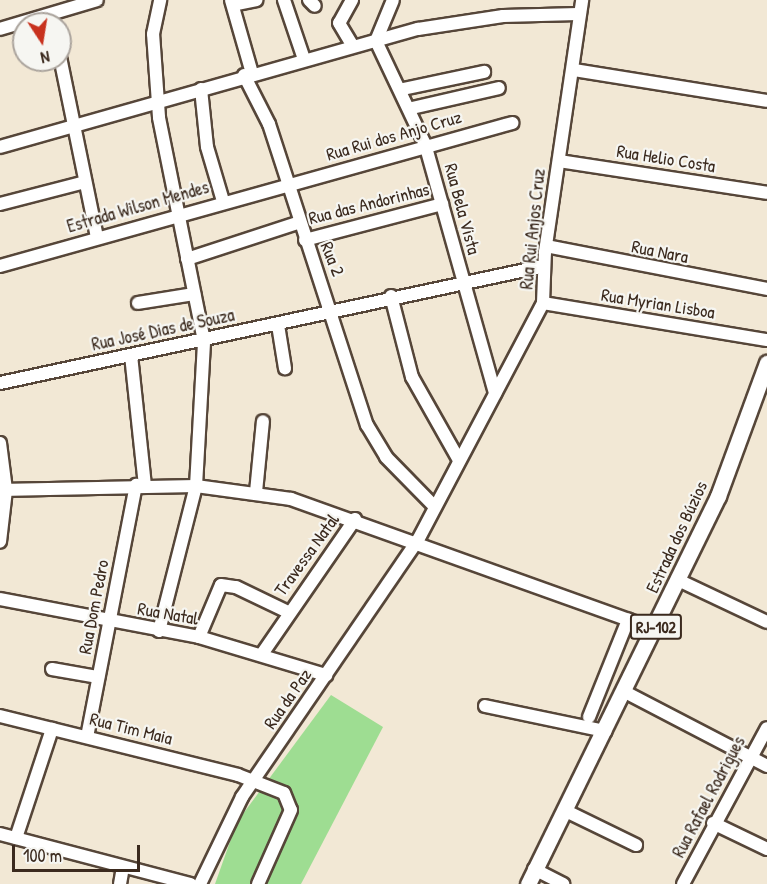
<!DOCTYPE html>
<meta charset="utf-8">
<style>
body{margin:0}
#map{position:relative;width:767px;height:884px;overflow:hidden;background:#f2e8d5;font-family:"Patrick Hand",sans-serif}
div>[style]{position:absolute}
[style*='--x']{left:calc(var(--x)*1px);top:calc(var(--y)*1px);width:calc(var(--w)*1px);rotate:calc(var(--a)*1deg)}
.green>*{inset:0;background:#9edd92}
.roads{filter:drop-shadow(2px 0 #564639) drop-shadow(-2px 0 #564639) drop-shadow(0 2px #564639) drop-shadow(0 -2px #564639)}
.minor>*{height:12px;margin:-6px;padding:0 6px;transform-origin:6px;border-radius:6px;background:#fff}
.major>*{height:15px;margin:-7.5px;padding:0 7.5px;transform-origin:7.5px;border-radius:7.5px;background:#fff}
span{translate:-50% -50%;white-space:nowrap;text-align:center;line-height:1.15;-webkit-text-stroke:4.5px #f6f6f2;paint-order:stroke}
.shield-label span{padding:2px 4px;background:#f6f6f2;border:2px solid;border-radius:4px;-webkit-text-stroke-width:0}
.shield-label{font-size:16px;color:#3b2a1e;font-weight:700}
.street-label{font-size:18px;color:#3b2a1e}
.north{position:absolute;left:12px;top:12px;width:60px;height:60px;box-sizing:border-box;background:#f6f6f2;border:2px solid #aba49d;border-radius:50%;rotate:168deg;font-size:16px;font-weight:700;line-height:24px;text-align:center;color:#3b2a1e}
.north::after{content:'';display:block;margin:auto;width:21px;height:27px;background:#c8321e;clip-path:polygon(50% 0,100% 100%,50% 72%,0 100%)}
.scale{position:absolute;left:12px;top:845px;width:128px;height:27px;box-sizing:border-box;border:3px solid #3b2a1e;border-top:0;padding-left:8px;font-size:18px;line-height:21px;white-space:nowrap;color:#3b2a1e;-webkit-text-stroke:4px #f6f6f2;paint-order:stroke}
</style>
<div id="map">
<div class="green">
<div style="clip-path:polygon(331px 695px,383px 727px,301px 884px,215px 884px,237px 822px)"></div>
</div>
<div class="roads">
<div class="minor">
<div style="--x:231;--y:0;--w:76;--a:74"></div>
<div style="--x:284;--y:0;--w:62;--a:71.3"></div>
<div style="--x:309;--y:0;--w:8;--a:45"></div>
<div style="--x:352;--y:0;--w:26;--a:119"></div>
<div style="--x:339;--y:23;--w:26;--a:59"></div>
<div style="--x:233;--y:5;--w:24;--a:-12"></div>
<div style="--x:0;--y:29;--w:101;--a:-16.6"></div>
<div style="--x:376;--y:41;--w:114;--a:64.6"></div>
<div style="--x:425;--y:144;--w:259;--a:74.3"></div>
<div style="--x:376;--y:41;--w:44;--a:-67.5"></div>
<div style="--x:60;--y:57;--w:185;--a:78.4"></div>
<div style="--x:574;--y:70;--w:195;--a:9.1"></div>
<div style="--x:244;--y:75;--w:55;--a:63"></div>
<div style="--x:269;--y:124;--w:317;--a:72"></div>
<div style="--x:367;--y:425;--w:37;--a:59"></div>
<div style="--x:386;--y:457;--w:66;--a:45.6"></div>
<div style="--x:201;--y:89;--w:58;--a:84.1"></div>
<div style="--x:207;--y:147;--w:56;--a:73.5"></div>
<div style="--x:403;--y:89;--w:83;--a:-11.9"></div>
<div style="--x:412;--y:108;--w:89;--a:-12.9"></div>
<div style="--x:0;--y:147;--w:434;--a:-15.8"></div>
<div style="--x:418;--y:29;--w:86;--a:-8.7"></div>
<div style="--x:503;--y:16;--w:75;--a:-1.5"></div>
<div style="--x:559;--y:161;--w:210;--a:8.7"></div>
<div style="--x:0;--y:204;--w:88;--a:-14.5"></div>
<div style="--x:305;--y:240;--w:142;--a:-14.7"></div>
<div style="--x:546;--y:246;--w:225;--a:11"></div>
<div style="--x:187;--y:259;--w:116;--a:-18.1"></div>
<div style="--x:0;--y:266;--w:532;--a:-15.6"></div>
<div style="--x:391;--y:296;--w:84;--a:75.5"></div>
<div style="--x:412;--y:377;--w:95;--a:60.5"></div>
<div style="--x:138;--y:303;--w:57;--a:-9.1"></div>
<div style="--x:543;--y:303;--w:227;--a:9.4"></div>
<div style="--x:278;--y:325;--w:44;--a:80.8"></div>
<div style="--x:131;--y:355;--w:131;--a:83.9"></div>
<div style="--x:0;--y:383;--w:556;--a:-12.14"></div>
<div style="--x:0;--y:443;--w:47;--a:82.7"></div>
<div style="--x:6;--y:490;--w:52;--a:96.6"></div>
<div style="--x:0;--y:490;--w:196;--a:-1.2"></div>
<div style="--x:196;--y:486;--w:96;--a:7.8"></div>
<div style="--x:291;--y:499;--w:386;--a:19.7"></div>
<div style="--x:256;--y:492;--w:71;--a:-84.4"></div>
<div style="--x:678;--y:580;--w:98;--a:25.3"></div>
<div style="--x:0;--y:599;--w:203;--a:10.8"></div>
<div style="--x:199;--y:637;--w:133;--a:16.7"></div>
<div style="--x:159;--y:631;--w:150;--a:-75.7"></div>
<div style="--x:196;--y:486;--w:145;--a:-86.8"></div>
<div style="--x:204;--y:341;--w:228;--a:-101.4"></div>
<div style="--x:159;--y:117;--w:83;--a:-94.1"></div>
<div style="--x:153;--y:34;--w:35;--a:-78"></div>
<div style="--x:199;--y:637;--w:56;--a:-67.1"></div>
<div style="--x:221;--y:585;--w:15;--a:8"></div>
<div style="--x:236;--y:587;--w:58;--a:25.7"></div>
<div style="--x:262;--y:654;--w:164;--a:-55.4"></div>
<div style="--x:52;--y:669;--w:47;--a:9.9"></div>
<div style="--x:625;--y:692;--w:160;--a:27.5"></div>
<div style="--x:485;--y:706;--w:123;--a:11.8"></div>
<div style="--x:0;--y:716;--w:245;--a:13.9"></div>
<div style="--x:238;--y:775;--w:49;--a:21.4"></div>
<div style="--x:284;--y:793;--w:18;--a:68"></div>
<div style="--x:291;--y:810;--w:81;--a:114"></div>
<div style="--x:589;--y:717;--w:105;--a:-68.1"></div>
<div style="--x:87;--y:737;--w:257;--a:-79"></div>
<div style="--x:566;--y:811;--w:78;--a:25.9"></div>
<div style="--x:713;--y:823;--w:60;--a:25.7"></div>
<div style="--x:0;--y:834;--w:197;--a:14.7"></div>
<div style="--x:16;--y:838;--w:115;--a:-71.7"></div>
<div style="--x:534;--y:869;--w:33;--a:27"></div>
<div style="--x:120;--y:884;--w:17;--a:-80"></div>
<div style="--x:200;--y:884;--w:97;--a:-64.2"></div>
<div style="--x:242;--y:797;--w:311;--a:-55.6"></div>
<div style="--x:418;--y:540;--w:268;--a:-62.2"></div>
<div style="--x:543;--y:303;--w:51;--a:-87.8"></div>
<div style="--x:545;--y:252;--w:255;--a:-81.6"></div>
<div style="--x:683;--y:884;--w:177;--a:-61.7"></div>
</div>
<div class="major">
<div style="--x:528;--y:884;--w:432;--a:-63.9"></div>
<div style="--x:718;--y:496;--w:142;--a:-69.8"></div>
</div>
</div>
<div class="shield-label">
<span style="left:656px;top:627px">RJ-102</span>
</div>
<div class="street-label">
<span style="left:394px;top:136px;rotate:-16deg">Rua Rui dos Anjo Cruz</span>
<span style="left:666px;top:159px;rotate:9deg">Rua Helio Costa</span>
<span style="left:369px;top:204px;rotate:-14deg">Rua das Andorinhas</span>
<span style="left:138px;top:207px;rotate:-16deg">Estrada Wilson Mendes</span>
<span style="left:462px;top:209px;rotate:75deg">Rua Bela Vista</span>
<span style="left:533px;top:229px;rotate:-84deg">Rua Rui Anjos Cruz</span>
<span style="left:660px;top:252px;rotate:11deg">Rua Nara</span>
<span style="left:332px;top:259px;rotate:68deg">Rua 2</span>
<span style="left:658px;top:304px;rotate:9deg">Rua Myrian Lisboa</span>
<span style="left:163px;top:330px;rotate:-12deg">Rua José Dias de Souza</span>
<span style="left:677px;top:537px;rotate:-65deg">Estrada dos Búzios</span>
<span style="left:307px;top:555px;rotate:-54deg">Travessa Natal</span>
<span style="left:94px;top:607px;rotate:-79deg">Rua Dom Pedro</span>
<span style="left:168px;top:614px;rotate:10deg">Rua Natal</span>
<span style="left:288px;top:699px;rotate:-55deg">Rua da Paz</span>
<span style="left:131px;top:729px;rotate:14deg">Rua Tim Maia</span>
<span style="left:709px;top:797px;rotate:-62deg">Rua Rafael Rodrigues</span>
</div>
<div class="north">N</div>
<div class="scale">100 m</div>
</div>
